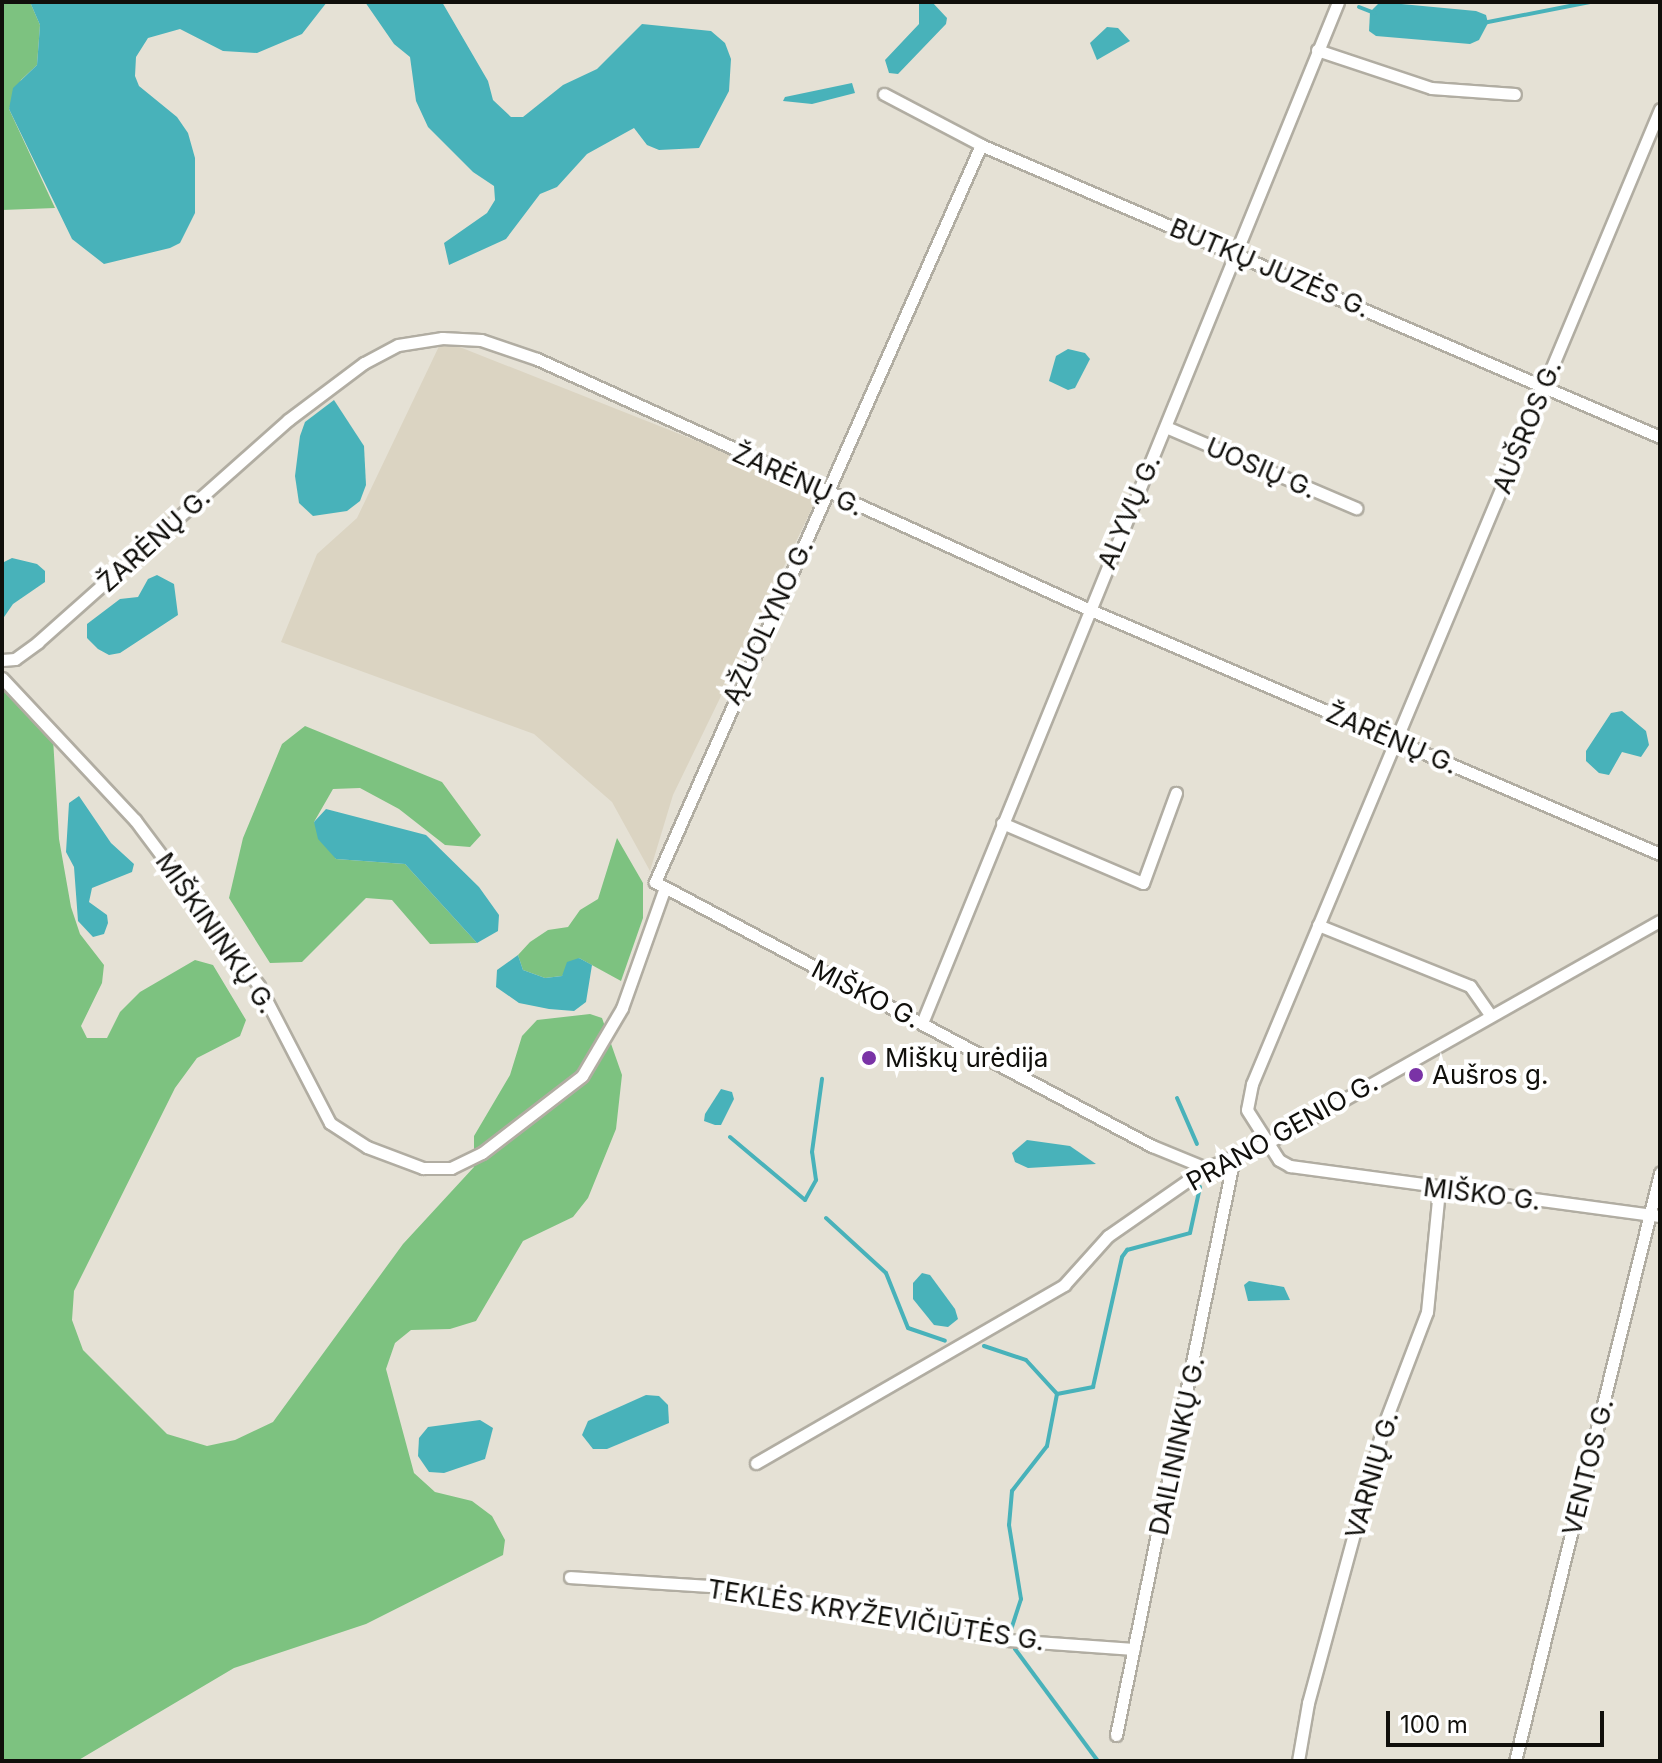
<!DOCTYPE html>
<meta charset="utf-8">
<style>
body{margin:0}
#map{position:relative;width:1662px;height:1763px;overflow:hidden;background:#e5e1d5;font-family:Inter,sans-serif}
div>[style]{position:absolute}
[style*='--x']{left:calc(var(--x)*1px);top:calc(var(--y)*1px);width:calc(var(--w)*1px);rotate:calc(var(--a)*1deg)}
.built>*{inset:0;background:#dbd4c2}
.green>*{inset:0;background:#7dc280}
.water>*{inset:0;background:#48b2ba}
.stream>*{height:4px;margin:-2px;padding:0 2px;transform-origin:2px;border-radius:2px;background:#48b2ba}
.roads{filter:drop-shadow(2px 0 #b1ada2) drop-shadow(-2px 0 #b1ada2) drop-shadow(0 2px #b1ada2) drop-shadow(0 -2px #b1ada2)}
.street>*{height:11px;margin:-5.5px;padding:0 5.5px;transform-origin:5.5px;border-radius:5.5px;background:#fff}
.dots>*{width:22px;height:22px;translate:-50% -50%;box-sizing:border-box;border:4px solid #fff;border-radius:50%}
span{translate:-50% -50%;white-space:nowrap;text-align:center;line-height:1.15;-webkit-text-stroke:8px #fff;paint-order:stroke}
.street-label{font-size:26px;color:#100f0b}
.poi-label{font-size:26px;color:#100f0b}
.left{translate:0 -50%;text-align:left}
.frame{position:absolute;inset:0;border:4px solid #100f0b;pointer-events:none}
.scale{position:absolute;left:1386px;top:1711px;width:218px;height:36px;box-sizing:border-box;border:4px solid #100f0b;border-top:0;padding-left:10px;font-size:24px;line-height:28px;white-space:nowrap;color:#100f0b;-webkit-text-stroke:6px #fff;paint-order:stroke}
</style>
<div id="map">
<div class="built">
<div style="clip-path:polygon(442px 340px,821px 490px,673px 795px,650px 871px,612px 802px,534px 734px,281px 642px,317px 554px,357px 518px)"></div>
</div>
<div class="green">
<div style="clip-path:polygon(2px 2px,30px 2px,40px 25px,37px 65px,21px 80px,9px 109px,55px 208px,2px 210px)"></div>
<div style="clip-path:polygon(2px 686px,53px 738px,59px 839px,71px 907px,80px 934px,104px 965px,102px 983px,81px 1026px,87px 1038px,107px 1038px,120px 1012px,140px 992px,195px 960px,213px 965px,246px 1020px,240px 1036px,197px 1058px,175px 1088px,74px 1291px,72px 1320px,83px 1350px,167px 1434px,207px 1446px,235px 1440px,273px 1422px,403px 1244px,474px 1167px,474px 1136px,510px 1075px,522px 1036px,537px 1020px,590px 1014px,602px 1018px,622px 1075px,616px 1129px,588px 1198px,573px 1217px,523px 1241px,476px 1321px,450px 1329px,411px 1330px,395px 1343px,386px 1369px,414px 1473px,435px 1492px,472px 1501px,492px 1516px,505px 1540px,503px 1555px,366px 1624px,234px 1668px,77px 1761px,2px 1761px)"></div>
<div style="clip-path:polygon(305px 726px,442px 782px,481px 835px,470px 847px,445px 845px,399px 809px,360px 788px,333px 789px,314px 822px,336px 859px,405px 864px,477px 943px,430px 944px,392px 900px,366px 898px,302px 962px,270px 963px,229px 898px,243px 838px,282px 744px)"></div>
<div style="clip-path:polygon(617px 838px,643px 883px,643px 918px,621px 981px,579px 958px,562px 976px,545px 978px,523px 970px,518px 955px,530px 942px,548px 930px,568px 927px,580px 910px,598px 899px)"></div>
</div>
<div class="water">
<div style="clip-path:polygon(30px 2px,327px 2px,302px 34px,257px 53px,223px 51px,180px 29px,148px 38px,136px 57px,135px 76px,139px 86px,177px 117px,188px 133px,195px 158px,195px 213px,180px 243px,170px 248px,104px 264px,72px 239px,9px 109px,13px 88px,37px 65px,40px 25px)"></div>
<div style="clip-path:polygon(365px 2px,442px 2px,488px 81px,493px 100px,511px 117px,523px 117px,563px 85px,597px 69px,642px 24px,711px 31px,725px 43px,731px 59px,729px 91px,699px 148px,659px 150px,647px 145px,634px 128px,587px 154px,557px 187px,540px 194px,506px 239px,449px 265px,444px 243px,487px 213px,495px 200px,494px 186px,473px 172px,428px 127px,416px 101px,410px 57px,394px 44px)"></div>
<div style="clip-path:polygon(919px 2px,932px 2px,947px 18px,946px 24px,898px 74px,889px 73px,885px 60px,919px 24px)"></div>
<div style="clip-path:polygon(1380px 2px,1476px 11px,1486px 15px,1488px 23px,1479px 40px,1470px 44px,1376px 36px,1369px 31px,1370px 12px)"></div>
<div style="clip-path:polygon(1107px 27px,1118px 28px,1130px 41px,1097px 60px,1090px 43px)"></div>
<div style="clip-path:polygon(852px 83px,855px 93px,812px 104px,783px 101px,785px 97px)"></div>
<div style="clip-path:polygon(1068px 349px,1085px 353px,1090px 359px,1075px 388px,1068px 390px,1049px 381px,1056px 356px)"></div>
<div style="clip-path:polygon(334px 400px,364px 446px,366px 485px,360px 501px,347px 511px,313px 516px,299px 503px,295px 476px,300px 436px,305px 422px)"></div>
<div style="clip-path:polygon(12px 558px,37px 564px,45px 571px,45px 582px,13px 604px,2px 620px,2px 563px)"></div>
<div style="clip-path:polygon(157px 575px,174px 584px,178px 615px,120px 653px,109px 655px,98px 649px,87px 638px,87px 624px,120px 599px,138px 597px,148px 579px)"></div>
<div style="clip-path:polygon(1622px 711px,1646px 731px,1649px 745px,1641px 757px,1622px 752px,1609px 775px,1599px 773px,1586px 761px,1586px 751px,1611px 713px)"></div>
<div style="clip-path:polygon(79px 796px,111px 843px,134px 864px,132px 872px,92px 888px,89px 902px,107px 915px,108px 923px,104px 934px,93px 937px,78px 921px,74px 867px,66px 852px,69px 803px)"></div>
<div style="clip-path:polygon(326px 809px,426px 835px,479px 887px,499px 915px,498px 931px,477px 943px,405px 864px,336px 859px,318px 839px,314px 822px)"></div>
<div style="clip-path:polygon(518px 955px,523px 970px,545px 978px,562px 976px,567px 962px,579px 958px,592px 965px,586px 1002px,574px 1011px,549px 1009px,519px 1003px,496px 987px,497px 970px)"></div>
<div style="clip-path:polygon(721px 1089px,732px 1092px,734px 1099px,721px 1125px,715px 1125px,704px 1121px,705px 1114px)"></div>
<div style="clip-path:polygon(1027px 1140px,1070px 1146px,1096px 1164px,1028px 1168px,1015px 1162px,1012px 1153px)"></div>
<div style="clip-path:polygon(922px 1273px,930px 1275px,955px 1309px,958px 1319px,948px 1327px,934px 1325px,913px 1299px,913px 1283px)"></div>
<div style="clip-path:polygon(1249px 1281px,1284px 1287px,1290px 1300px,1248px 1301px,1244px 1285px)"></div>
<div style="clip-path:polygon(646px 1395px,659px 1396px,668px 1405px,669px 1423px,607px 1449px,593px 1449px,582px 1435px,588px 1421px)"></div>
<div style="clip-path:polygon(480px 1420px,493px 1428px,485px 1459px,444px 1473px,429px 1472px,418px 1456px,419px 1438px,428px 1427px)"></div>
</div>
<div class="stream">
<div style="--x:1359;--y:7;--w:17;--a:21"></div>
<div style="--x:1483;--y:23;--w:109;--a:-11.1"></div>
<div style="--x:1177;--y:1098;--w:50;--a:66.5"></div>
<div style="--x:730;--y:1137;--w:98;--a:40"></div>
<div style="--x:805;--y:1200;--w:23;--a:-61"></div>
<div style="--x:816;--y:1180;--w:28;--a:-98"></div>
<div style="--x:812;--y:1152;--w:74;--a:-82.2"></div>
<div style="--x:826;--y:1218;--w:81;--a:42.5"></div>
<div style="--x:886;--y:1273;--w:59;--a:68.2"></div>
<div style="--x:908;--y:1328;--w:39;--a:19"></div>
<div style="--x:984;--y:1346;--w:44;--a:18.4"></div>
<div style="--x:1026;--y:1360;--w:46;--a:47.6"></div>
<div style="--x:1057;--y:1394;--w:53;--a:100.9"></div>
<div style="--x:1047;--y:1446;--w:57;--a:127.9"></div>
<div style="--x:1012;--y:1491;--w:34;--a:95"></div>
<div style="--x:1009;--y:1525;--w:75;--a:80.8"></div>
<div style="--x:1021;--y:1599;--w:33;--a:108"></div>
<div style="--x:1057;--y:1394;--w:37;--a:-11"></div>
<div style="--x:1093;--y:1387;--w:133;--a:-77.4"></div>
<div style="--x:1122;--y:1257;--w:9;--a:-54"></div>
<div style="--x:1127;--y:1250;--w:65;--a:-15.1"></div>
<div style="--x:1190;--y:1233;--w:47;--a:-77.7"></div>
<div style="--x:1015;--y:1649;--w:139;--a:53.5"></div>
</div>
<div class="roads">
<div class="street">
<div style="--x:1317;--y:50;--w:120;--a:18.4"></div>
<div style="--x:1431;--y:88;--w:84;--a:4.1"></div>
<div style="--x:884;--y:94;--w:110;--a:27.7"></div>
<div style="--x:981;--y:145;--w:739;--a:23.27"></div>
<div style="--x:1660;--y:109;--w:1057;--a:112.71"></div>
<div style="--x:1252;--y:1084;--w:26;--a:101"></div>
<div style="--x:1247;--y:1110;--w:59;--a:57.4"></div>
<div style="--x:1279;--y:1160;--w:13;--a:29"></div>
<div style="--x:1290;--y:1166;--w:373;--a:7.7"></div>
<div style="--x:981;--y:145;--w:806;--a:113.86"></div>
<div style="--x:655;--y:882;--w:563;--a:27.98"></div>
<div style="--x:1152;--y:1146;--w:58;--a:22.2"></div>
<div style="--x:1166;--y:427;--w:207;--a:23.1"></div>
<div style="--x:2;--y:660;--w:13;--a:-4"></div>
<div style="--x:15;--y:659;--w:29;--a:-36"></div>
<div style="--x:38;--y:642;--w:334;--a:-41.6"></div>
<div style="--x:288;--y:420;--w:95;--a:-36.9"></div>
<div style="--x:364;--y:363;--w:38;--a:-28"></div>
<div style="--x:398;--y:345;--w:45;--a:-9"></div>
<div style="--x:442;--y:338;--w:39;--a:3"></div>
<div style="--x:481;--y:340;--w:59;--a:18.7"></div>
<div style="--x:537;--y:359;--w:605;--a:24.4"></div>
<div style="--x:1088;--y:609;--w:622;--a:23.19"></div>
<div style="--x:2;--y:678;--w:195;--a:46.9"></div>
<div style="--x:135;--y:820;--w:207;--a:53.2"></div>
<div style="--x:259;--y:986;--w:154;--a:62.6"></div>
<div style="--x:330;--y:1123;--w:44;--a:33"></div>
<div style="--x:367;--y:1147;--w:60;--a:20.6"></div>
<div style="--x:423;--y:1168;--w:28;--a:0"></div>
<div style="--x:451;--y:1168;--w:34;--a:-26"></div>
<div style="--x:482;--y:1153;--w:126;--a:-37.6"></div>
<div style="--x:582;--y:1076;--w:79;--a:-59.5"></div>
<div style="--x:622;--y:1008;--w:125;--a:-70.4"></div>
<div style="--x:1002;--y:823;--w:153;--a:23.1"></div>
<div style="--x:1143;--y:883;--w:96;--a:-69.9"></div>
<div style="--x:1318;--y:925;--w:164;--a:21.9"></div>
<div style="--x:1470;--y:986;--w:35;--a:55"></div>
<div style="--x:922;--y:1023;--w:1102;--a:-67.83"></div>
<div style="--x:756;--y:1463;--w:356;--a:-30"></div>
<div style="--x:1064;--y:1285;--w:66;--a:-48.1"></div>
<div style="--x:1108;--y:1236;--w:119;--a:-34.8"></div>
<div style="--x:1206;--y:1168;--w:66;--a:-22.3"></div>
<div style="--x:1267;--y:1143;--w:451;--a:-29.5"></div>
<div style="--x:570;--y:1577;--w:154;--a:3.7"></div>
<div style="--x:724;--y:1587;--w:289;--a:10.6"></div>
<div style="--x:1008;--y:1640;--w:126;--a:4.1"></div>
<div style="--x:1116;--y:1735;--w:590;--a:-78.46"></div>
<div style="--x:1298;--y:1761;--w:59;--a:-80.2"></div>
<div style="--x:1308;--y:1703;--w:286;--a:-74.8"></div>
<div style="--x:1383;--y:1427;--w:123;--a:-69.1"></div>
<div style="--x:1427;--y:1312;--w:124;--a:-84.4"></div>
<div style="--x:1515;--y:1761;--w:606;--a:-76.15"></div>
</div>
</div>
<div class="dots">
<div style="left:869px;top:1058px;background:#7a33a6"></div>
<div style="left:1416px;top:1075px;background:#7a33a6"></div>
</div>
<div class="street-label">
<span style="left:1270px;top:268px;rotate:23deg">BUTKŲ JUZĖS G.</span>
<span style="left:1527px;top:427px;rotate:-68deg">AUŠROS G.</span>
<span style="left:1261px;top:468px;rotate:23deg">UOSIŲ G.</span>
<span style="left:798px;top:480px;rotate:24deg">ŽARĖNŲ G.</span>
<span style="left:1129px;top:512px;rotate:-67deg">ALYVŲ G.</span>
<span style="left:154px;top:540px;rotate:-42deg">ŽARĖNŲ G.</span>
<span style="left:768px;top:622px;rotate:-65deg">ĄŽUOLYNO G.</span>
<span style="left:1392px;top:739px;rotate:23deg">ŽARĖNŲ G.</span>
<span style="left:216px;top:933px;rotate:55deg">MIŠKININKŲ G.</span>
<span style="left:866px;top:994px;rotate:27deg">MIŠKO G.</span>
<span style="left:1282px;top:1132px;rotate:-29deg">PRANO GENIO G.</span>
<span style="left:1482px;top:1194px;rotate:7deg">MIŠKO G.</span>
<span style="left:1177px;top:1446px;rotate:-78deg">DAILININKŲ G.</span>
<span style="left:1588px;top:1467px;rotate:-76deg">VENTOS G.</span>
<span style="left:1372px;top:1475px;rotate:-74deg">VARNIŲ G.</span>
<span style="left:876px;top:1615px;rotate:9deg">TEKLĖS KRYŽEVIČIŪTĖS G.</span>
</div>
<div class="poi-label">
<span class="left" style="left:885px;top:1058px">Miškų urėdija</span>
<span class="left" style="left:1432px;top:1075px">Aušros g.</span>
</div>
<div class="frame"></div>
<div class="scale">100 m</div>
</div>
